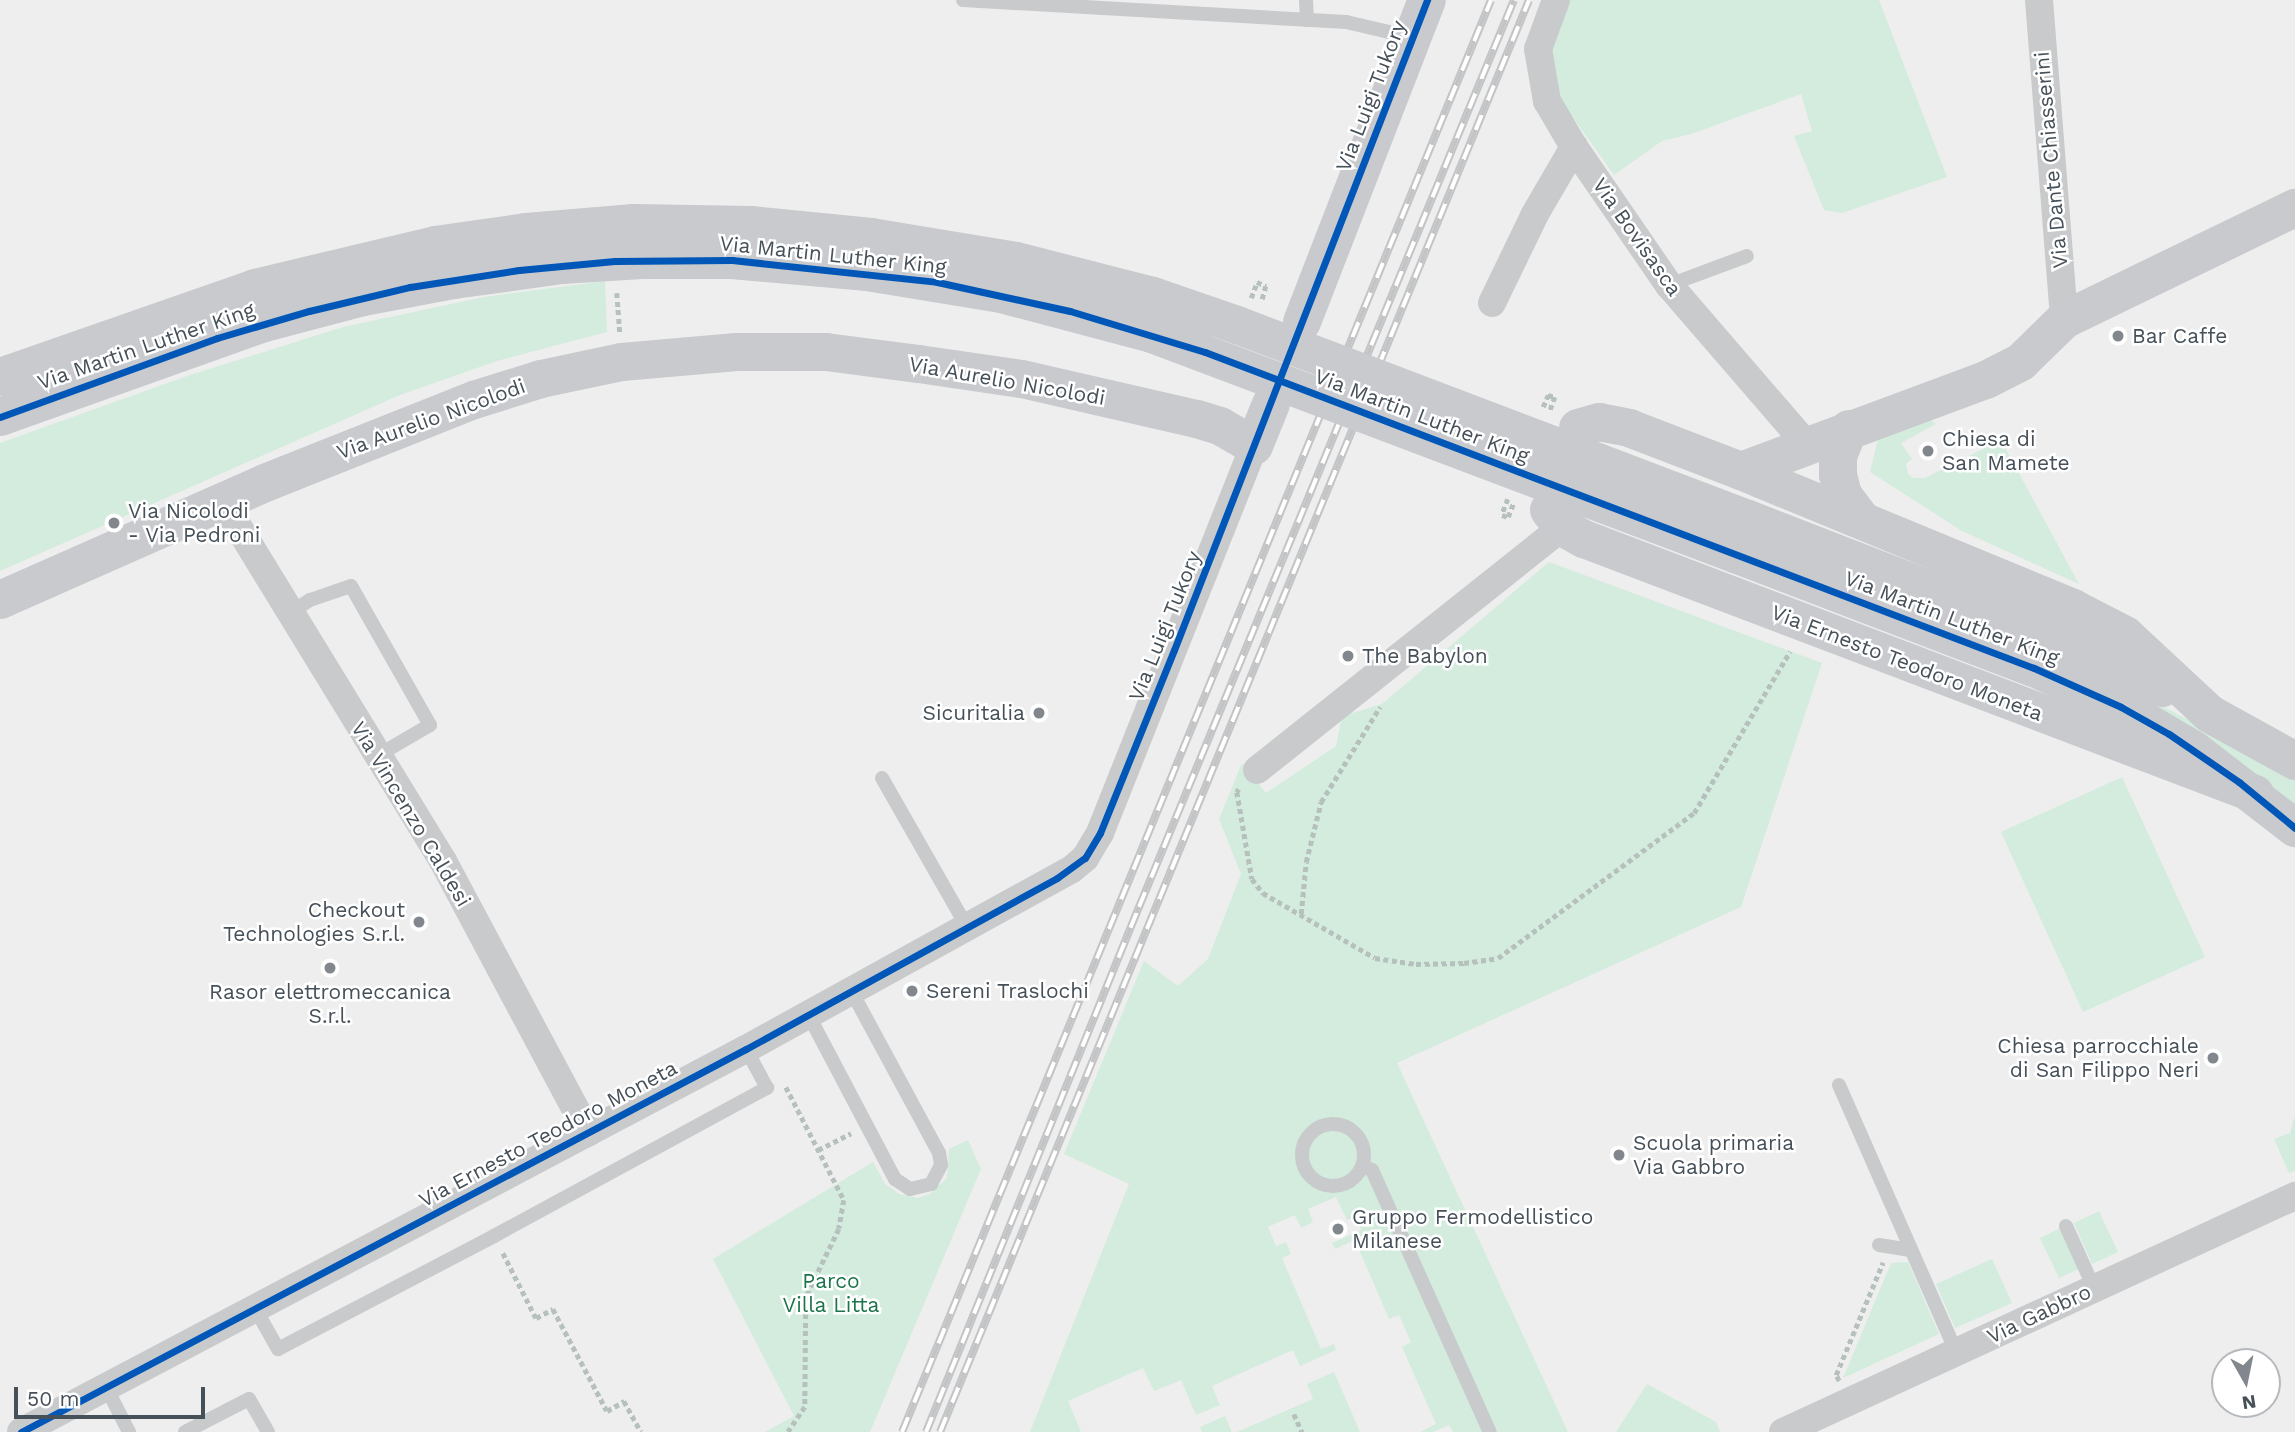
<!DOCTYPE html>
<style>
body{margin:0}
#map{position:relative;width:2295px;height:1432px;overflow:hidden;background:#eee;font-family:"Work Sans",sans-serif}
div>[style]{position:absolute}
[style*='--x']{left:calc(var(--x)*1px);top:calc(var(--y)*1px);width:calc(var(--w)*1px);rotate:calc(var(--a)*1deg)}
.green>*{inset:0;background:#d3ecde}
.path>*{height:4.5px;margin-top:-2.25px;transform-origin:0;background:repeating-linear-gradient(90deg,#b6c1be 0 5px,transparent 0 8.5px)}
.lane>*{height:14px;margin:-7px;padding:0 7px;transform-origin:7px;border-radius:7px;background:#c8cacc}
.lane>.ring{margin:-7px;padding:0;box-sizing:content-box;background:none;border:14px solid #c8cacc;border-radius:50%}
.street>*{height:28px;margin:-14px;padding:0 14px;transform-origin:14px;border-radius:14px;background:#c8cacc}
.secondary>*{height:38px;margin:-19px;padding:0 19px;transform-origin:19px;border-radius:19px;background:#c9cacd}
.rail>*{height:8px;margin-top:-4px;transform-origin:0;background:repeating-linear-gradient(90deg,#fff 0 16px,#c3c4c6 0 32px);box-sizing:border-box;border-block:2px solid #c3c4c6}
.secondary-bridge>*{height:38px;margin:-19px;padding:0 19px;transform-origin:19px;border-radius:19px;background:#c9cacd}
.cycleway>*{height:7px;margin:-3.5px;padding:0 3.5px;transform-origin:3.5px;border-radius:3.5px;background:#0057b8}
.dots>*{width:19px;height:19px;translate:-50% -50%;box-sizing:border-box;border:4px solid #fff;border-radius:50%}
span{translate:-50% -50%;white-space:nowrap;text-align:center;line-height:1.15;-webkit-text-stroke:5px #fff;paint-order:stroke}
.street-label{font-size:21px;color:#465059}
.poi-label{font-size:21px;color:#465059}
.left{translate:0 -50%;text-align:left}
.right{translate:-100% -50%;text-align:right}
.park-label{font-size:21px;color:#1c754a}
.north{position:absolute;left:2211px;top:1348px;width:70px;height:70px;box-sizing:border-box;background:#fff;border:2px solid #b5b9bd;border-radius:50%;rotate:171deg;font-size:19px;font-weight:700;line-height:28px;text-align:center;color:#465059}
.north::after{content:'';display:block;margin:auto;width:24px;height:32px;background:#81878d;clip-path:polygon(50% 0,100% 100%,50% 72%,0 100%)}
.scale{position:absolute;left:14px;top:1387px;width:191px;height:32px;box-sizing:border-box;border:4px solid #465059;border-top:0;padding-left:9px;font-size:21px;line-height:24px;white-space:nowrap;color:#465059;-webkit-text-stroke:5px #fff;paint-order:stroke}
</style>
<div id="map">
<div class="green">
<div style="clip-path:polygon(1565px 0,1879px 0,1947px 177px,1842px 213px,1824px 210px,1794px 136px,1812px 131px,1801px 94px,1691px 134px,1662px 141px,1614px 175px,1552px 88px,1545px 45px)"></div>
<div style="clip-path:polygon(605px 281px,607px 332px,497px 361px,400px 395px,0 571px,0 443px,190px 375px,343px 327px,484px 297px)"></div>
<div style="clip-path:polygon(1926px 416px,1936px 424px,1901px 443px,1912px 459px,1906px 464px,1908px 474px,1913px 478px,1925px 478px,2001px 440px,2079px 584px,1962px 531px,1870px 472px,1879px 435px)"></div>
<div style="clip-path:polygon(1549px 562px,1822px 663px,1741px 907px,1397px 1063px,1568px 1432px,1453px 1432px,1449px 1425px,1433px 1432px,1420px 1432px,1436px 1424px,1402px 1347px,1411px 1342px,1399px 1315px,1389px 1319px,1355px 1240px,1335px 1249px,1332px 1243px,1361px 1230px,1356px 1217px,1347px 1220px,1336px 1197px,1308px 1209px,1313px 1222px,1301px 1228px,1295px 1215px,1268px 1227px,1276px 1246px,1286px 1242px,1291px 1254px,1282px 1258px,1321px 1349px,1334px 1344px,1336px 1350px,1300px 1366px,1293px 1350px,1212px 1386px,1220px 1405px,1196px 1415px,1181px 1380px,1154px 1391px,1143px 1368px,1068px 1401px,1081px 1432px,1030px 1432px,1129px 1184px,1064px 1154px,1144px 961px,1178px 986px,1208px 959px,1241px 874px,1219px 819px,1242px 763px,1266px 793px,1336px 746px,1342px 716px,1382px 704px)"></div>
<div style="clip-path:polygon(2113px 679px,2295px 778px,2295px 808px)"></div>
<div style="clip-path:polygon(2122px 777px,2205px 957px,2083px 1012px,2001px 832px)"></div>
<div style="clip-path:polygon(2295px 1115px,2295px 1171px,2289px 1173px,2274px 1139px,2290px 1133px)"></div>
<div style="clip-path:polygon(968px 1140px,981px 1169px,870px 1432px,765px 1432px,794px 1416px,713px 1259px,873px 1162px,885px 1184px,899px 1194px,918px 1198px,930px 1194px,947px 1178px,949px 1149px)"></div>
<div style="clip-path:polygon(2099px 1211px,2118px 1252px,2092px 1264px,2074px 1223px)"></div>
<div style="clip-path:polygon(2061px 1228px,2079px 1269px,2059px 1278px,2040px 1238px)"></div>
<div style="clip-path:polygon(1992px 1259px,2012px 1303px,1955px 1328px,1936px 1284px)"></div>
<div style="clip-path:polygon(1908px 1262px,1939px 1334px,1843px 1378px,1891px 1263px)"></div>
<div style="clip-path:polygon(1334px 1372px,1360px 1432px,1237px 1432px,1313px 1399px,1307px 1384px)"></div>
<div style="clip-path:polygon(1647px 1384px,1716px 1422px,1720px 1432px,1616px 1432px)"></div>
<div style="clip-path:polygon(1225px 1416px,1232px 1432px,1202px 1432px,1200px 1427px)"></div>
</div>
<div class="path">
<div style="--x:617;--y:293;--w:40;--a:85.7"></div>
<div style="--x:1251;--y:298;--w:17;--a:-69"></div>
<div style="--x:1257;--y:282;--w:10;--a:24"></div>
<div style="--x:1266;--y:286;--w:16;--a:105"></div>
<div style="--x:1543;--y:407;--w:13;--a:-67"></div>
<div style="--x:1548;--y:395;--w:7;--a:16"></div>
<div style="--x:1555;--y:397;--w:15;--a:110"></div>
<div style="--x:1508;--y:499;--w:17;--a:111"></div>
<div style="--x:1502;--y:515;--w:6;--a:18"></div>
<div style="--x:1508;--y:517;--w:14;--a:-69"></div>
<div style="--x:1239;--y:789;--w:4;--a:124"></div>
<div style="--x:1237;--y:792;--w:88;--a:80.2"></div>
<div style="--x:1252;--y:879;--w:18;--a:52"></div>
<div style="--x:1263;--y:893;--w:129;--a:30.1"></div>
<div style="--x:1375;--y:958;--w:41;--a:8.3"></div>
<div style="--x:1416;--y:964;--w:48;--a:-1.2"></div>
<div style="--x:1464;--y:963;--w:34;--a:-8"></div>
<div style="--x:1498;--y:958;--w:244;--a:-36.5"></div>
<div style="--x:1694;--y:813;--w:188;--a:-59.3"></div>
<div style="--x:1301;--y:914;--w:52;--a:-84.5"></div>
<div style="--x:1306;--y:862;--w:62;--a:-76"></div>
<div style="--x:1321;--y:802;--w:112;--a:-58.2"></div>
<div style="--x:786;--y:1087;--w:127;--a:62.8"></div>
<div style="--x:844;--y:1200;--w:29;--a:100"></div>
<div style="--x:839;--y:1229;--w:76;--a:115.9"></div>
<div style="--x:806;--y:1297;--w:110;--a:90.5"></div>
<div style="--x:805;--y:1407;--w:30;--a:124"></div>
<div style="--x:818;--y:1150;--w:37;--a:-27"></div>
<div style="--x:503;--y:1253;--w:73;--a:63.1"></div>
<div style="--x:536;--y:1318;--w:19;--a:-28"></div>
<div style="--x:553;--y:1309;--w:115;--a:62.1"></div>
<div style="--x:607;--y:1411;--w:20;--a:-30"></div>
<div style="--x:624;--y:1401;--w:35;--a:61"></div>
<div style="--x:1839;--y:1381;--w:7;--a:-117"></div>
<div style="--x:1836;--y:1375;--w:122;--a:-67.4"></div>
<div style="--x:1294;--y:1414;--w:20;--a:66"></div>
</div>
<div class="lane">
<div style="--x:963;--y:0;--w:384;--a:3.3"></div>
<div style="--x:1346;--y:22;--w:67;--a:13"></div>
<div style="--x:1306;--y:0;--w:20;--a:87"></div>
<div style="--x:1669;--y:285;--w:83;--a:-20.4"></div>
<div style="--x:289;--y:614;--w:25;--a:-34"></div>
<div style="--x:310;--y:600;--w:43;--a:-18.9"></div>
<div style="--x:351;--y:586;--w:160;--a:60.4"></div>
<div style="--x:430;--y:725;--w:61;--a:149.7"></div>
<div style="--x:882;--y:778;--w:172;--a:60.3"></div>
<div style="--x:808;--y:1014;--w:187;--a:62.2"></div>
<div style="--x:895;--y:1179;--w:18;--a:34"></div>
<div style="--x:910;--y:1189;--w:22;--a:-13"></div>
<div style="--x:931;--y:1184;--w:21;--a:-62"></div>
<div style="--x:941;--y:1165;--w:12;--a:-99"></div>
<div style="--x:939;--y:1153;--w:185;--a:-118.4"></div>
<div style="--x:1839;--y:1085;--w:292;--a:66.3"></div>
<div class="ring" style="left:1302px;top:1124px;width:48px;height:48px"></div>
<div style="--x:1363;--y:1166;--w:10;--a:24"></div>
<div style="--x:1372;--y:1170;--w:287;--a:65.8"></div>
<div style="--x:2066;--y:1226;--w:68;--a:65.7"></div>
<div style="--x:1879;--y:1245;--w:32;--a:9"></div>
<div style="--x:256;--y:1310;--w:45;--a:60.6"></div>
<div style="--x:278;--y:1349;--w:244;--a:-27.6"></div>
<div style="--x:494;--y:1236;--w:311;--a:-28.5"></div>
<div style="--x:767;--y:1088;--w:44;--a:-118.3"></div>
<div style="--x:106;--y:1387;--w:51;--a:62.9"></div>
<div style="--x:185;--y:1432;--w:72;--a:-27.3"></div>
<div style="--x:249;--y:1399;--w:38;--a:60"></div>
</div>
<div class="street">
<div style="--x:1556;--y:0;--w:52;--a:110.2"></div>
<div style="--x:1538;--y:49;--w:53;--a:80.2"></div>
<div style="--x:1547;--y:101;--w:53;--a:59.6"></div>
<div style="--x:1574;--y:147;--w:168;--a:55.5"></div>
<div style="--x:1669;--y:285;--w:211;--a:49.2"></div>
<div style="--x:2039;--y:0;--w:321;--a:85.5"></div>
<div style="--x:1492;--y:303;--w:99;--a:-64.2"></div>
<div style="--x:1535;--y:214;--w:78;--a:-59.8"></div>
<div style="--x:223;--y:502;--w:421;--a:58.5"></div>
<div style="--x:443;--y:861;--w:308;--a:61.9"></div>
<div style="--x:1257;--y:770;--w:390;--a:-38.5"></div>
<div style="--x:21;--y:1432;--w:820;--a:-27.85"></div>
<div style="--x:746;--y:1049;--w:372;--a:-28.9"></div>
<div style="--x:1072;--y:869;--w:17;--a:-40"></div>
<div style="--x:1085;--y:858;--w:29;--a:-59"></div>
<div style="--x:1100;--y:833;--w:417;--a:-68.3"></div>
<div style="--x:1783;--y:1432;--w:564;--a:-24.75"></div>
</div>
<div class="secondary">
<div style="--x:1302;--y:322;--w:345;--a:-68.8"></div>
<div style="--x:0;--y:377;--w:270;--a:-19.2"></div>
<div style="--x:255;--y:288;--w:185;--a:-13.4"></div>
<div style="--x:435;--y:245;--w:92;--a:-8.1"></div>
<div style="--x:526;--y:232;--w:108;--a:-4.8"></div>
<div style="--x:634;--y:223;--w:117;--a:1"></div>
<div style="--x:751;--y:225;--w:121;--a:5.7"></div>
<div style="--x:0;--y:417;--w:280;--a:-19.6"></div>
<div style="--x:264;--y:323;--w:102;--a:-14.7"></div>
<div style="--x:363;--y:297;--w:93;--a:-10.6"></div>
<div style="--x:454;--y:280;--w:109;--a:-7.9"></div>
<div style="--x:562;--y:265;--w:80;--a:-3.6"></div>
<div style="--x:642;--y:260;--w:90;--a:0"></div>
<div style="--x:732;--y:260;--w:136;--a:5.1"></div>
<div style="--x:1578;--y:428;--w:22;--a:-16"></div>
<div style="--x:1599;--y:422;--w:31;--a:11"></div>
<div style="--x:1629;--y:428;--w:120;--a:21"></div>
<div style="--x:1741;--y:471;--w:359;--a:22.4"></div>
<div style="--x:2073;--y:608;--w:59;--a:27.4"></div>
<div style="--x:2125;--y:635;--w:116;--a:42.9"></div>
<div style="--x:2210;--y:714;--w:97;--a:28.9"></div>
<div style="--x:1849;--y:429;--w:29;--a:112"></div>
<div style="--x:1838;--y:456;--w:19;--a:90"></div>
<div style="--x:1838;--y:475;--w:21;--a:76"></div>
<div style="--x:1843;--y:495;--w:31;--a:53"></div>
<div style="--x:1741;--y:471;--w:261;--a:-20.4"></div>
<div style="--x:1986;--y:380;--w:39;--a:-27"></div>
<div style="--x:2021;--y:362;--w:60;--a:-44.3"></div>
<div style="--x:2064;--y:320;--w:257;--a:-25.9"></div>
<div style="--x:1549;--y:510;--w:21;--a:53"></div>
<div style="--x:1562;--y:527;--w:25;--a:29"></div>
<div style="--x:1584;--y:539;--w:718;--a:20.81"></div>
<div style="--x:1748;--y:519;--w:335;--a:21.2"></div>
<div style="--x:2060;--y:640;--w:113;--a:25.2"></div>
<div style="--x:1735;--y:554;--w:320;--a:20.9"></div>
<div style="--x:2034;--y:668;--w:95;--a:24.1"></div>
<div style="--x:2121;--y:707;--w:85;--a:30.5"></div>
<div style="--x:2194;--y:750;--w:128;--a:37.7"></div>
<div style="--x:0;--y:600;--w:290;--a:-23.8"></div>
<div style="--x:265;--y:483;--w:225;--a:-21.7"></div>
<div style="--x:474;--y:400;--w:70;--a:-17.4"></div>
<div style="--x:541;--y:379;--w:83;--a:-11.9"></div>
<div style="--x:622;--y:362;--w:115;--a:-5"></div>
<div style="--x:737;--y:352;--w:89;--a:0"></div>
<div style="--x:826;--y:352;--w:94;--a:7.4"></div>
<div style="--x:919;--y:364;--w:104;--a:8.3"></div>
<div style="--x:1022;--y:379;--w:180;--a:12.9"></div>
<div style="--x:1197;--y:419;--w:24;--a:17"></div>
<div style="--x:1220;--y:426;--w:39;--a:30"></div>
<div style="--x:1254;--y:446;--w:45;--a:-68"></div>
</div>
<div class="rail">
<div style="--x:902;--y:1432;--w:1548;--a:-67.64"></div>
<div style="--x:926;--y:1432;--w:567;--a:-67.92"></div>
<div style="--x:1139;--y:907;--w:981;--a:-67.54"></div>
<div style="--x:940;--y:1432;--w:1548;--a:-67.64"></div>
</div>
<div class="secondary-bridge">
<div style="--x:871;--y:237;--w:147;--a:9.4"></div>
<div style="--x:1016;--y:261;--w:141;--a:14.3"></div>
<div style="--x:1153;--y:296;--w:89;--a:19"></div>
<div style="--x:1237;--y:325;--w:547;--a:20.79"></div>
<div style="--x:867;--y:272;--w:136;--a:9.3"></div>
<div style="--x:1001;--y:294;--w:156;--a:14.8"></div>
<div style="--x:1152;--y:334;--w:623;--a:20.67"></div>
</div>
<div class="cycleway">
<div style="--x:0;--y:417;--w:231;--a:-20"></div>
<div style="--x:217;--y:338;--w:96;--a:-16.4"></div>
<div style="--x:309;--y:311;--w:104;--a:-13.4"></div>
<div style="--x:410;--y:287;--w:110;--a:-8.9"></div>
<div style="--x:519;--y:270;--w:96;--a:-5.4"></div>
<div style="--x:615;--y:261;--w:117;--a:-0.5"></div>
<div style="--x:732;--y:260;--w:206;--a:6.1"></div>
<div style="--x:937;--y:282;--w:136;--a:12.3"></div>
<div style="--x:1070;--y:311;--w:141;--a:16.9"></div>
<div style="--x:1205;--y:352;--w:887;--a:20.87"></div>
<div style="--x:2034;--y:668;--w:95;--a:24.1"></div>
<div style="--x:2121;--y:707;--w:55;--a:29.4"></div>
<div style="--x:2169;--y:734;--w:85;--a:34.4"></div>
<div style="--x:2239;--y:782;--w:72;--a:39.4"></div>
<div style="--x:21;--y:1432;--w:820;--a:-27.85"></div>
<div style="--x:746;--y:1049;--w:355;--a:-28.8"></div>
<div style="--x:1057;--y:878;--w:34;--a:-36"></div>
<div style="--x:1085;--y:858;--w:29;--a:-59"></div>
<div style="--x:1100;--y:833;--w:197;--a:-68"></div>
<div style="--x:1174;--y:650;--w:698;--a:-68.73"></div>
</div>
<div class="dots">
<div style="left:2118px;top:336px;background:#81878d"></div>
<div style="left:1928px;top:451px;background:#81878d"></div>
<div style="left:114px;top:523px;background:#81878d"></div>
<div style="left:1348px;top:656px;background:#81878d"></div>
<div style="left:1039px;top:713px;background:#81878d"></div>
<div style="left:419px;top:922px;background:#81878d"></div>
<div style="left:330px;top:968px;background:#81878d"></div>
<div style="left:912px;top:991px;background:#81878d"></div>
<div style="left:2213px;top:1058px;background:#81878d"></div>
<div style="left:1619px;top:1155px;background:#81878d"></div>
<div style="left:1338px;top:1229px;background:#81878d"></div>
</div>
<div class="street-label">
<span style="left:1371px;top:96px;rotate:-69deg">Via Luigi Tukory</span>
<span style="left:2051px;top:160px;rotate:-95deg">Via Dante Chiasserini</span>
<span style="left:1637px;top:237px;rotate:55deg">Via Bovisasca</span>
<span style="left:833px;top:255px;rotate:6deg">Via Martin Luther King</span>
<span style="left:146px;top:346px;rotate:-19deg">Via Martin Luther King</span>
<span style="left:1007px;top:381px;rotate:10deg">Via Aurelio Nicolodi</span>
<span style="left:1422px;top:416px;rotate:21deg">Via Martin Luther King</span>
<span style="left:431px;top:419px;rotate:-20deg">Via Aurelio Nicolodi</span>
<span style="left:1952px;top:618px;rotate:21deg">Via Martin Luther King</span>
<span style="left:1165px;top:626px;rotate:-68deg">Via Luigi Tukory</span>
<span style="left:1907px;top:663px;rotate:21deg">Via Ernesto Teodoro Moneta</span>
<span style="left:411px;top:814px;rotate:59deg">Via Vincenzo Caldesi</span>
<span style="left:548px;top:1134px;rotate:-28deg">Via Ernesto Teodoro Moneta</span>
<span style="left:2039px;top:1314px;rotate:-25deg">Via Gabbro</span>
</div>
<div class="poi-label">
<span class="left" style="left:2132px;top:336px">Bar Caffe</span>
<span class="left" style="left:1942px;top:451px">Chiesa di<br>San Mamete</span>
<span class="left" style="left:128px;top:523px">Via Nicolodi<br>- Via Pedroni</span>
<span class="left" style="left:1362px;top:656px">The Babylon</span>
<span class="right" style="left:1025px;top:713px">Sicuritalia</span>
<span class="right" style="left:405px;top:922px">Checkout<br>Technologies S.r.l.</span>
<span class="left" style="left:926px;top:991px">Sereni Traslochi</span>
<span style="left:330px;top:1004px">Rasor elettromeccanica<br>S.r.l.</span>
<span class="right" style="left:2199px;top:1058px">Chiesa parrocchiale<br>di San Filippo Neri</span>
<span class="left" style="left:1633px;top:1155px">Scuola primaria<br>Via Gabbro</span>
<span class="left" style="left:1352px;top:1229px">Gruppo Fermodellistico<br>Milanese</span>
</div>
<div class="park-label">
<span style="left:831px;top:1293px">Parco<br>Villa Litta</span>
</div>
<div class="north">N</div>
<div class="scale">50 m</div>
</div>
